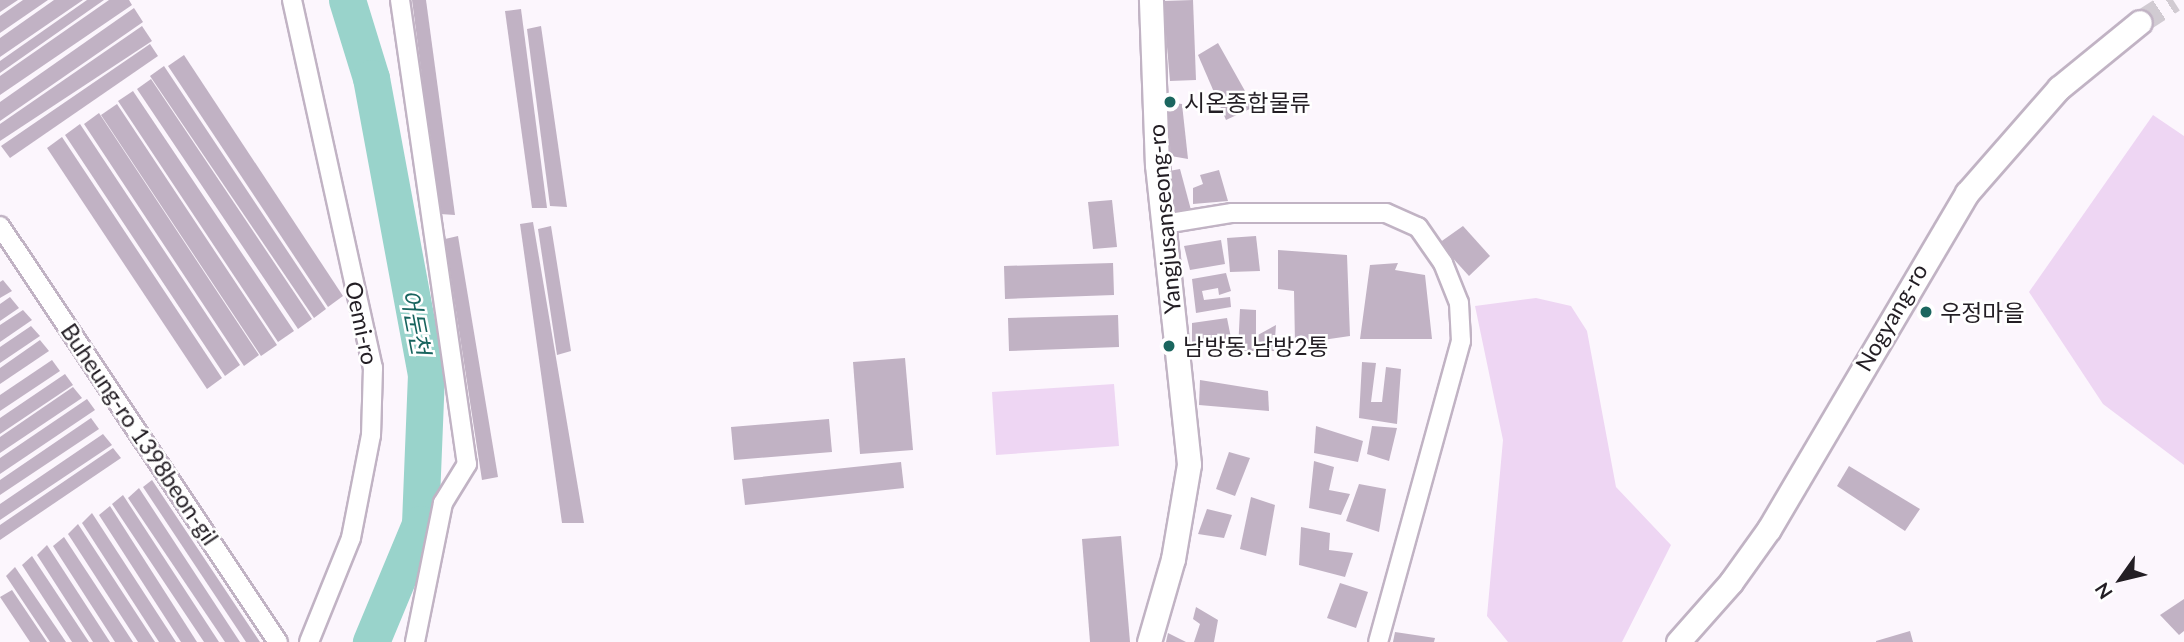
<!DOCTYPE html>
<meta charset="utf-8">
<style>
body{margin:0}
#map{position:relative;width:2184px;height:642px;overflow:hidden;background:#fcf6fd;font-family:Lato,"Noto Sans KR",sans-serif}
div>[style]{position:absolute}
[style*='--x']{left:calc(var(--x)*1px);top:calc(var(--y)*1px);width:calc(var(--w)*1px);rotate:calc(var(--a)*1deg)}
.green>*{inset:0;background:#eed6f3}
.river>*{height:37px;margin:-18.5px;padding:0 18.5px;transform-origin:18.5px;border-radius:18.5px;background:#99d3cb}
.building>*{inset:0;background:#c1b2c4}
.tertiary-tunnel>*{height:23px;margin-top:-11.5px;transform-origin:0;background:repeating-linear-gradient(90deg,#d1cbd2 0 23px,transparent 0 34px)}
.roads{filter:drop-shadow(2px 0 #c1b3c4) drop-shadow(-2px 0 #c1b3c4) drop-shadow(0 2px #c1b3c4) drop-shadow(0 -2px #c1b3c4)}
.minor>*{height:18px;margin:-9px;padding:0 9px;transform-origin:9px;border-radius:9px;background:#fff}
.tertiary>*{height:23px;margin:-11.5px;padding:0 11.5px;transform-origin:11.5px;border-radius:11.5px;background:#fff}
.dots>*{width:19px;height:19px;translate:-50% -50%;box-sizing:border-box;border:4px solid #fff;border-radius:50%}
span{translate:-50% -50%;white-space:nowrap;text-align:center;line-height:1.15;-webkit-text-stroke:5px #fff;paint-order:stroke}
.poi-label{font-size:23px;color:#231e24}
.left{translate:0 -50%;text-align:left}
.street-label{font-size:23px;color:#231e24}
.water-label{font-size:24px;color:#18645e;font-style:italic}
.north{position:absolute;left:2086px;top:544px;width:70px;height:70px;-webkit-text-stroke:5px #fff;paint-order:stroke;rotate:236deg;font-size:19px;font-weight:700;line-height:28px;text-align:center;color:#231e24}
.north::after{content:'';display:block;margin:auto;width:24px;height:32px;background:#231e24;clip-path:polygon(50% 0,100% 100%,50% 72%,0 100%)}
</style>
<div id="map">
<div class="green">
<div style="clip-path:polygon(2153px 115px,2184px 136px,2184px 465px,2103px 404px,2029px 292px)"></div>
<div style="clip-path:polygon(1536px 298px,1571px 306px,1587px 331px,1616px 487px,1671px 545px,1622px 642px,1508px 642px,1487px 616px,1503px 440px,1475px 306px)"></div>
<div style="clip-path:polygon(1114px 384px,1119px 446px,996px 455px,992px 392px)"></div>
</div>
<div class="river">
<div style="--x:347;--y:0;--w:82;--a:72.9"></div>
<div style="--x:371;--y:78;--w:301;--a:79.5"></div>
<div style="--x:426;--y:374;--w:150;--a:92.3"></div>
<div style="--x:420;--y:524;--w:128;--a:112.6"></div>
</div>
<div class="building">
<div style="clip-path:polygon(0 0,18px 0,0 12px)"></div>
<div style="clip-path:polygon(23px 0,48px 0,0 33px,0 16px)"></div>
<div style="clip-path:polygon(54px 0,83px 0,0 57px,0 38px)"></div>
<div style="clip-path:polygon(87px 0,104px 0,0 73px,0 61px)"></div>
<div style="clip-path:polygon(109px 0,129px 0,132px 5px,0 95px,0 76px)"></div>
<div style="clip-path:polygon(412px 0,426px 0,455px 215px,440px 214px)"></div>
<div style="clip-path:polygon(1193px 0,1196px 80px,1170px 81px,1163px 1px)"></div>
<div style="clip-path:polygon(134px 8px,143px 22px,0 121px,0 102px)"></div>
<div style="clip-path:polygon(521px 9px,547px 208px,532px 208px,505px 11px)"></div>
<div style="clip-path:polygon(142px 26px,152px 41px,0 141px,0 124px)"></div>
<div style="clip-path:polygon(541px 26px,567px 207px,550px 206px,527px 29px)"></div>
<div style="clip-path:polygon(1218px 43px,1254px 107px,1226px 120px,1198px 55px)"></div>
<div style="clip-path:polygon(150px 44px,158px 56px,10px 158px,1px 146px)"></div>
<div style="clip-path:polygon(184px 55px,343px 296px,328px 307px,168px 66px)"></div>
<div style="clip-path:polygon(164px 66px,326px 309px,314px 318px,150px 76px)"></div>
<div style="clip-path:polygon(151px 79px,312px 319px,298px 329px,137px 89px)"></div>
<div style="clip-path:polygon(133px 91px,294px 331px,278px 342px,118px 101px)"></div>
<div style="clip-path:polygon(1166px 102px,1182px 104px,1188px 159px,1171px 156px)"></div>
<div style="clip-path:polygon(117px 104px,277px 345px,261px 356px,101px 115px)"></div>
<div style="clip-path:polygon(99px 113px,259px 355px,244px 366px,84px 124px)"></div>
<div style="clip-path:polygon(80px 124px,240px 365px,225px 376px,65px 135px)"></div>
<div style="clip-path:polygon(62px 137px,222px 378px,207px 389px,47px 148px)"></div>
<div style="clip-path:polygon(1180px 169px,1191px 210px,1174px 211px,1169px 171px)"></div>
<div style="clip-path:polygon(1219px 170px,1228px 201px,1193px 204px,1193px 188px,1203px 184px,1200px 175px)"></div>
<div style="clip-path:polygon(1112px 200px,1117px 247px,1093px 249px,1088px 202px)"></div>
<div style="clip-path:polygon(533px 222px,584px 523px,562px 523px,520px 224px)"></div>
<div style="clip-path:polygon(551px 226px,571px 351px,557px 355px,538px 229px)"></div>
<div style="clip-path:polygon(1463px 226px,1490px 256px,1469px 276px,1439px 243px)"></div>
<div style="clip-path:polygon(458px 236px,498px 477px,482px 480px,445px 239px)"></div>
<div style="clip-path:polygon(1256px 236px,1260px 271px,1230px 272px,1227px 238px)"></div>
<div style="clip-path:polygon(1221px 240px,1225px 264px,1190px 270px,1184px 246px)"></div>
<div style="clip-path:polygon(1278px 250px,1347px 255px,1350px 336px,1295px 344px,1294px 291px,1278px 289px)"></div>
<div style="clip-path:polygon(1113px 263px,1114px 295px,1005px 299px,1004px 266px)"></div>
<div style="clip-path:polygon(1398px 263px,1395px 270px,1425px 275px,1432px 339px,1360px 339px,1370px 265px)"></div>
<div style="clip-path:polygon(1226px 273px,1231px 291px,1219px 295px,1218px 288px,1202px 291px,1204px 300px,1230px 297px,1231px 307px,1196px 313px,1192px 279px)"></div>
<div style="clip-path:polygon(3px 280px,12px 291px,0 298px,0 282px)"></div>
<div style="clip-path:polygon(10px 297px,19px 308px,0 321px,0 304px)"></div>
<div style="clip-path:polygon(1240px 309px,1256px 310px,1256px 336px,1276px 325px,1274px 351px,1238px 351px)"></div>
<div style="clip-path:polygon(23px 310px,32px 320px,0 342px,0 325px)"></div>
<div style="clip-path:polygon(1118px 315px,1119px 347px,1009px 351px,1008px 318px)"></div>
<div style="clip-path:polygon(1227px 318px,1232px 343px,1192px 346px,1192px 323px)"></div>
<div style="clip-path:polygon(31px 326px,40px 336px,0 363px,0 347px)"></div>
<div style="clip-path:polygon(40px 340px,49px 351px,0 384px,0 368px)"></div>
<div style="clip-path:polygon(905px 358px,913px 450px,860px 454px,853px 362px)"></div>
<div style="clip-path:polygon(52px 360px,60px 371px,0 411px,0 395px)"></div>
<div style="clip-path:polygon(1362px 362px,1376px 363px,1371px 402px,1382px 402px,1386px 367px,1401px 369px,1397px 424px,1359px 418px)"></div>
<div style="clip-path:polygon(65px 374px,73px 385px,0 434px,0 418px)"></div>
<div style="clip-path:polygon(1200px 380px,1268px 391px,1269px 411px,1199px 405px)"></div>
<div style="clip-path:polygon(73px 387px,82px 398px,0 453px,0 437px)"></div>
<div style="clip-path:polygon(87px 399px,95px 410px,0 474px,0 458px)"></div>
<div style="clip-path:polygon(91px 418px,99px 429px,0 495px,0 480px)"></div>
<div style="clip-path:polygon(829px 419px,832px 452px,734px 460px,731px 427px)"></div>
<div style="clip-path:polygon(1316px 426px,1363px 441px,1358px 462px,1314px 453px)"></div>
<div style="clip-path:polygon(1372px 426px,1397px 428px,1389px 461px,1367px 454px)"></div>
<div style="clip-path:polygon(103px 434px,112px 445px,0 520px,0 504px)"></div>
<div style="clip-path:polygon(113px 448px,121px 458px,0 540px,0 525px)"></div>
<div style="clip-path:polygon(1229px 452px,1250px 458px,1235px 496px,1216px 489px)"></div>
<div style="clip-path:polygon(1314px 461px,1334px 467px,1329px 490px,1350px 494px,1341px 515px,1309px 508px)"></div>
<div style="clip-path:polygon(901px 462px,904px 488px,745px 505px,742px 479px)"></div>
<div style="clip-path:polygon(1849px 466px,1920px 509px,1905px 531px,1837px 486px)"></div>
<div style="clip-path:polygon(152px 480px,260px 642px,246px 642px,143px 487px)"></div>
<div style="clip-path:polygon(1359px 484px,1386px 489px,1379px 532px,1346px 521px)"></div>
<div style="clip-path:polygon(139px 488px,240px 642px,225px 642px,128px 498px)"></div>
<div style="clip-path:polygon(123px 495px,219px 642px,204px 642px,112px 504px)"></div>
<div style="clip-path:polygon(1251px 497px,1275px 505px,1266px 556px,1240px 549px)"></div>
<div style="clip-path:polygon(110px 506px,197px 642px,181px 642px,99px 515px)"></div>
<div style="clip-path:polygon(1207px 509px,1232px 515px,1224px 538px,1198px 534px)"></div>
<div style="clip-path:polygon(92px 513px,176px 642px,159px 642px,82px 523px)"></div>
<div style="clip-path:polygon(78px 524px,155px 642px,138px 642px,68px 534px)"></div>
<div style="clip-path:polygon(1301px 527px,1330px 533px,1329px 550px,1353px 553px,1345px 577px,1299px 565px)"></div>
<div style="clip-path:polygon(1121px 536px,1130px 642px,1090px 642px,1082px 539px)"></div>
<div style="clip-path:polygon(64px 537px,133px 642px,115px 642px,53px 546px)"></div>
<div style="clip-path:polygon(47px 545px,110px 642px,93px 642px,37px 555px)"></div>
<div style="clip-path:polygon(32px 556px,89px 642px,72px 642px,22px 565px)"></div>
<div style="clip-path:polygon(15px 567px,66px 642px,50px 642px,6px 576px)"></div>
<div style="clip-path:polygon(1340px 583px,1368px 592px,1356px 628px,1327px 618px)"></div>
<div style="clip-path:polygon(12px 590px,47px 642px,30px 642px,0 597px)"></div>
<div style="clip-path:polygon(2184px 599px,2184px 631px,2179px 635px,2160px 615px)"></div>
<div style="clip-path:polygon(1196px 607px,1218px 620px,1214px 642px,1194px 642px,1200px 624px,1193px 619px)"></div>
<div style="clip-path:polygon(1910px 631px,1913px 642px,1876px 642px,1876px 641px)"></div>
<div style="clip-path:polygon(1395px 632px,1435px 638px,1434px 642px,1393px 642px)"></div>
<div style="clip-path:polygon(1168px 633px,1186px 642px,1166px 642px)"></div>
</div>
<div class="tertiary-tunnel">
<div style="--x:2140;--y:22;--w:40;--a:-32.9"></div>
</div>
<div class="roads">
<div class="minor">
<div style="--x:292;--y:0;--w:377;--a:77.6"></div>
<div style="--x:373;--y:368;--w:67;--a:91.7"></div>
<div style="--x:371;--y:435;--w:105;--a:101"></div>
<div style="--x:351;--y:538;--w:112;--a:112"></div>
<div style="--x:400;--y:0;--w:469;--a:81.8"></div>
<div style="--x:467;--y:464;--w:46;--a:121.6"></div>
<div style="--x:443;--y:503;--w:142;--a:101.4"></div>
<div style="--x:1164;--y:224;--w:69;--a:-9.2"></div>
<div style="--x:1232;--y:213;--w:154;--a:0"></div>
<div style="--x:1386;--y:213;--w:35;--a:24"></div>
<div style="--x:1418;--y:227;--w:44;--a:55.2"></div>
<div style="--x:1443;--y:263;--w:43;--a:68.2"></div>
<div style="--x:1459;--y:303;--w:38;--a:87"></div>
<div style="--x:1461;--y:341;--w:312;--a:105.4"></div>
<div style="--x:0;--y:226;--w:500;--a:56.25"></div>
</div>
<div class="tertiary">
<div style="--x:1149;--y:642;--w:86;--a:-73.9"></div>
<div style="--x:1173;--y:559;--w:96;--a:-80.4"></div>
<div style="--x:1189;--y:464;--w:301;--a:-96.1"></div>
<div style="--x:1157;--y:165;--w:165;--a:-92.1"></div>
<div style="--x:1678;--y:642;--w:80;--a:-48.5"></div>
<div style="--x:1731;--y:582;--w:65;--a:-54.4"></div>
<div style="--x:1769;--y:529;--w:390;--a:-59.5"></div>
<div style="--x:1967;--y:193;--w:140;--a:-48.8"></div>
<div style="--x:2059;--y:88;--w:104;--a:-39.2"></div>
</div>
</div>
<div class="dots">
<div style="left:1170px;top:102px;background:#1b665f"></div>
<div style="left:1926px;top:312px;background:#1b665f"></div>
<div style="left:1169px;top:346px;background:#1b665f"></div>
</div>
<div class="poi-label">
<span class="left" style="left:1184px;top:102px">시온종합물류</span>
<span class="left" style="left:1940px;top:312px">우정마을</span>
<span class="left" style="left:1183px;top:346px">남방동.남방2통</span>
</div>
<div class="street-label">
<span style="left:1164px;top:219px;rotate:-95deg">Yangjusanseong-ro</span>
<span style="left:1891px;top:317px;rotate:-60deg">Nogyang-ro</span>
<span style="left:362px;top:323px;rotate:78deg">Oemi-ro</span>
<span style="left:140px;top:434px;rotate:56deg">Buheung-ro 1398beon-gil</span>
</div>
<div class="water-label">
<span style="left:416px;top:322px;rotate:79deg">어둔천</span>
</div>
<div class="north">N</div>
</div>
